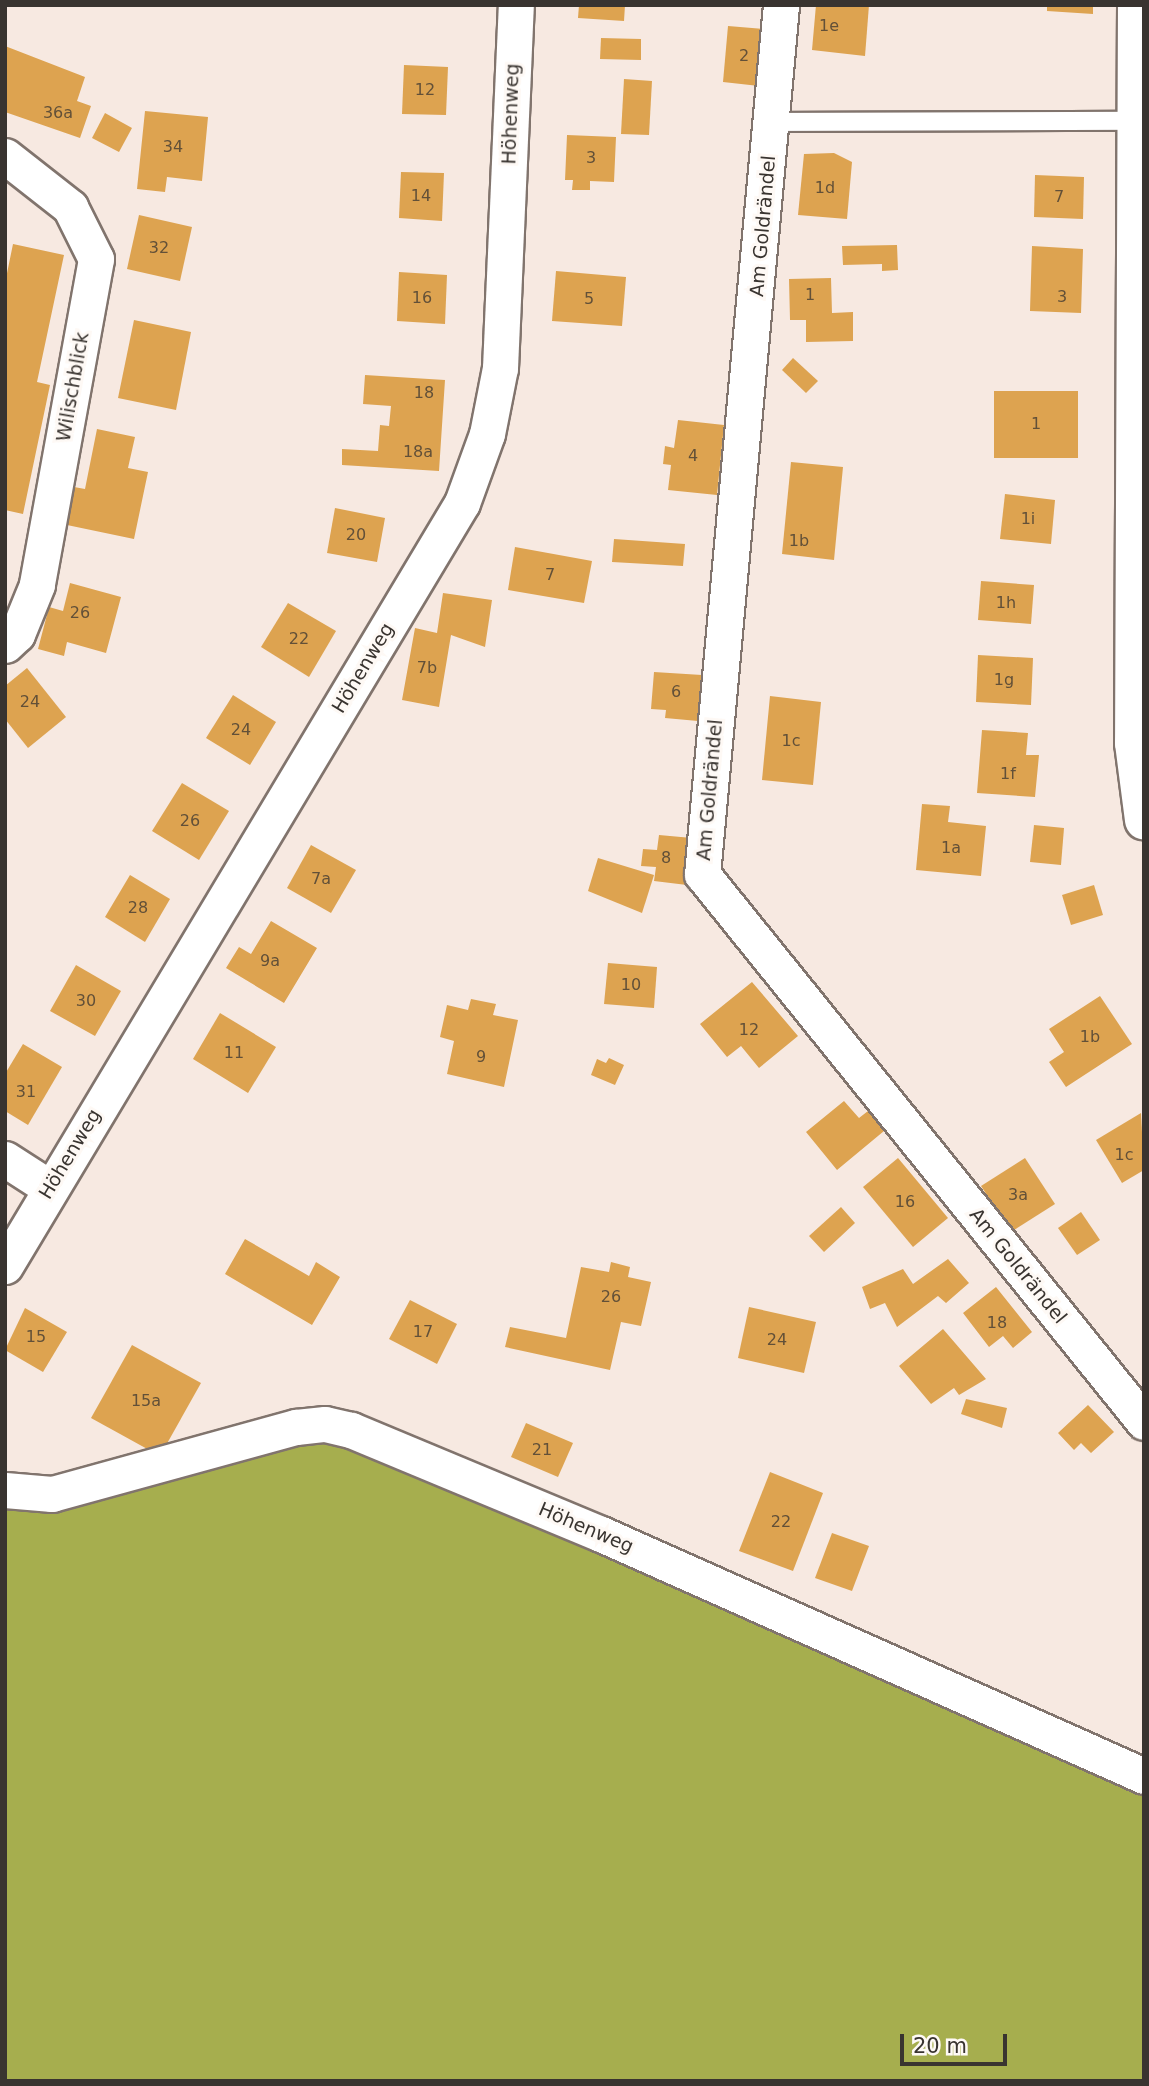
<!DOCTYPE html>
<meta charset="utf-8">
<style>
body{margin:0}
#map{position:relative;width:1149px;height:2086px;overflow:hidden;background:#f7e9e1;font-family:"DejaVu Sans",sans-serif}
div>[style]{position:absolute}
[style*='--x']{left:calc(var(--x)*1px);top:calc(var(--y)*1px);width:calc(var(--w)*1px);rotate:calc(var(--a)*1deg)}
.forest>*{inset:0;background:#a6ae4e}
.building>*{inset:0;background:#dda350}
.roads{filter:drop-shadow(2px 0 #81746d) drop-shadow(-2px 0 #81746d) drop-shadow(0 2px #81746d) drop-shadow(0 -2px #81746d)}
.service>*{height:18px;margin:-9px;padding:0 9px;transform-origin:9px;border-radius:9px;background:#fff}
.minor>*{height:35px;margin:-17.5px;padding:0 17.5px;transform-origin:17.5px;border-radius:17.5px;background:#fff}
.primary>*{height:38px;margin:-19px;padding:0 19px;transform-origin:19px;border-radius:19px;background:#fff}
span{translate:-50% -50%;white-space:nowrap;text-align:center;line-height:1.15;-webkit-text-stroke:6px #fef9f5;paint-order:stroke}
.number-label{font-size:16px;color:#625038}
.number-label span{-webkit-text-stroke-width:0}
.street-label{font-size:19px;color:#393430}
.frame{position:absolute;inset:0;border:7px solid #393430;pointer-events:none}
.scale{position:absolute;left:900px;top:2034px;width:107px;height:32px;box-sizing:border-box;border:4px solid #393430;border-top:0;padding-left:9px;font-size:21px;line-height:24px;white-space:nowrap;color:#393430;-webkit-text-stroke:5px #fef9f5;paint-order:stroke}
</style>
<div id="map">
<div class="forest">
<div style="clip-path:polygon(305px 1433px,345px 1437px,1144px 1783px,1144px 2081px,5px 2081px,5px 1498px)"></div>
</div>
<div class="building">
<div style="clip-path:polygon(579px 5px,625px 5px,624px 21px,578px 18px)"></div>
<div style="clip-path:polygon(816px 5px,869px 5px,865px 56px,812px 50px)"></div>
<div style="clip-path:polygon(1047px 5px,1093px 5px,1093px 14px,1047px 11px)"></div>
<div style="clip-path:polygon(728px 26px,765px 29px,759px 86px,723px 82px)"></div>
<div style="clip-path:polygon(601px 38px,641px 39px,641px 60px,600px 59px)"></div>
<div style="clip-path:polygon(5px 46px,85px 77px,77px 101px,91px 106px,80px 138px,5px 112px)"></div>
<div style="clip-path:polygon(404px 65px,448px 67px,446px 115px,402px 114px)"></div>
<div style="clip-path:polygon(624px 79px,652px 81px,649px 135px,621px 134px)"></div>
<div style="clip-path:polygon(145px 111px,208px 117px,202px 181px,167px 177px,165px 192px,137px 189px)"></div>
<div style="clip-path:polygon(105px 113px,132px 128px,119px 152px,92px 138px)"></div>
<div style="clip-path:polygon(567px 135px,616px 137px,614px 182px,590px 181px,590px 190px,572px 190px,573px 180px,565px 180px)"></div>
<div style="clip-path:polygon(834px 153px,852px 162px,847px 219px,798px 215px,804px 154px)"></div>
<div style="clip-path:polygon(401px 172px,444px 173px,442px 221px,399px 218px)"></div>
<div style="clip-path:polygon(1035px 175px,1084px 177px,1083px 219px,1034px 217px)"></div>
<div style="clip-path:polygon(139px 215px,192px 227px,180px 281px,127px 269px)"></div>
<div style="clip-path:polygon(13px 244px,64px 255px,37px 382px,50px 385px,23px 514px,5px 510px,5px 283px)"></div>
<div style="clip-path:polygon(897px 245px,898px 270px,882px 271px,882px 264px,843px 265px,842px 246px)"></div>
<div style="clip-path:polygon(1032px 246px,1083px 249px,1081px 313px,1030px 311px)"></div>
<div style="clip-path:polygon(556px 271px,626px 277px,622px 326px,552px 321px)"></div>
<div style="clip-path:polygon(399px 272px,447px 275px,445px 324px,397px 321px)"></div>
<div style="clip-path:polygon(831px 278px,832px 313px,853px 312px,853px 341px,806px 342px,806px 320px,790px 320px,789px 279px)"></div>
<div style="clip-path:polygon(134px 320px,191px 332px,176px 410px,118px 398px)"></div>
<div style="clip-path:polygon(793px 358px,818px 381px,806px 393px,782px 370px)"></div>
<div style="clip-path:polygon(365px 375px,445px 380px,439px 471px,342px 465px,342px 449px,378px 451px,380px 425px,389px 426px,391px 406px,363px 404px)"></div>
<div style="clip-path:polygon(994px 391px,1078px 391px,1078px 458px,994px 458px)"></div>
<div style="clip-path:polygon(678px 420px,724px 425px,717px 495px,668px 490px,671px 465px,663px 464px,665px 446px,674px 448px)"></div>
<div style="clip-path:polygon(97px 429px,135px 437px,128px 468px,148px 472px,134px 539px,67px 525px,74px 487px,85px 489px)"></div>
<div style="clip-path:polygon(791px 462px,843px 467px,834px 560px,782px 554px)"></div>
<div style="clip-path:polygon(1005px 494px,1055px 500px,1051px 544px,1000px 539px)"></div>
<div style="clip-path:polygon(335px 508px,385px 518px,377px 562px,327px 553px)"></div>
<div style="clip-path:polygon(614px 539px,685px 544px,683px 566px,612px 562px)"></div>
<div style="clip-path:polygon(515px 547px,592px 561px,584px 603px,508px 590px)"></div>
<div style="clip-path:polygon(981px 581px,1034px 585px,1031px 624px,978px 620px)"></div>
<div style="clip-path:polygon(70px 583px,121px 597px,106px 653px,67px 642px,64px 656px,38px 649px,49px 607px,63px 611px)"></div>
<div style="clip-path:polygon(443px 593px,492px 600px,485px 647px,451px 635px,439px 707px,402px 700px,415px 628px,437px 633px)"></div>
<div style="clip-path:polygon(288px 603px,336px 631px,309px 677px,261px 647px)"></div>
<div style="clip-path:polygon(978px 655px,1033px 658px,1031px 705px,976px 702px)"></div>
<div style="clip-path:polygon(27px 668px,66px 717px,28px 748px,5px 719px,5px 686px)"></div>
<div style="clip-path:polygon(654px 672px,702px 675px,698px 721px,665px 718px,666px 710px,651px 709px)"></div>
<div style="clip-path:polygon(233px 695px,276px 722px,250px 765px,206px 738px)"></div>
<div style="clip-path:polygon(770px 696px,821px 702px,813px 785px,762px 780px)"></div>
<div style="clip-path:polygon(982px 730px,1028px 733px,1026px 755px,1039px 755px,1035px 797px,977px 793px)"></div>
<div style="clip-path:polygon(182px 783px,229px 811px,199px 860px,152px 831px)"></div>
<div style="clip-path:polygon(922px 804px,950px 806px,948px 822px,986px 826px,981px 876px,916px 870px)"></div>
<div style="clip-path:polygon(1034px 825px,1064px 828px,1061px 865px,1030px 862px)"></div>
<div style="clip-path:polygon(659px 835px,692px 838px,687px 885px,654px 881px,656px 867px,641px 866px,643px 849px,657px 850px)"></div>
<div style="clip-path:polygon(311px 845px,356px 870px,331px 913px,287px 888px)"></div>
<div style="clip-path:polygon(598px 858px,654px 875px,642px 913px,588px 891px)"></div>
<div style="clip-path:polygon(130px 875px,170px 899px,145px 942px,105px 917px)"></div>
<div style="clip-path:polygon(1094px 885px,1103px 915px,1071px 925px,1062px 895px)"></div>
<div style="clip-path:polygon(271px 921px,317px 948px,284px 1003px,226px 968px,239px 947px,251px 954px)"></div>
<div style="clip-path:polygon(608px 963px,657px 967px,654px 1008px,604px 1004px)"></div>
<div style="clip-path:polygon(76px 965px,121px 991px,95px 1036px,50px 1011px)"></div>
<div style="clip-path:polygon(752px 982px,798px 1036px,759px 1068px,741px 1046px,727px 1057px,700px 1024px)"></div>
<div style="clip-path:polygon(1100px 996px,1132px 1044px,1066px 1087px,1049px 1062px,1064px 1052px,1049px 1029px)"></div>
<div style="clip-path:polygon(471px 999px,496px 1004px,493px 1015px,518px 1020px,504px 1087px,447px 1074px,454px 1041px,440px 1037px,447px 1005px,468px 1010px)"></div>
<div style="clip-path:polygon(220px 1013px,276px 1047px,248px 1093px,193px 1059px)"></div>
<div style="clip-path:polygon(23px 1044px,62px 1067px,28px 1125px,5px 1111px,5px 1074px)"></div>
<div style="clip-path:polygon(609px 1058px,624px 1065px,615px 1085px,591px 1075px,597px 1059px,606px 1063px)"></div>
<div style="clip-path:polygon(844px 1101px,859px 1118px,868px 1111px,884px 1131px,837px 1170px,806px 1132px)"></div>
<div style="clip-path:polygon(1141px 1113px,1144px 1170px,1122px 1183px,1096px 1140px)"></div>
<div style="clip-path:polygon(898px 1158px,948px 1218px,913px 1247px,863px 1187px)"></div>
<div style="clip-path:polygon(1025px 1158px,1055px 1204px,1011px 1232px,981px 1186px)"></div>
<div style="clip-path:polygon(841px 1207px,855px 1223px,824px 1252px,809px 1236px)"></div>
<div style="clip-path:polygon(1081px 1212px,1100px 1240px,1077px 1255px,1058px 1228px)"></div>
<div style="clip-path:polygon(245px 1239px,309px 1276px,316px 1262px,340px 1277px,312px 1325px,225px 1274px)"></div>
<div style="clip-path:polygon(948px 1259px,969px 1283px,946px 1303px,938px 1296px,897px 1327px,885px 1303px,870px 1309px,862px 1287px,903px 1269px,913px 1284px)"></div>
<div style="clip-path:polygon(611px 1262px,630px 1267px,628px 1277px,651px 1282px,641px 1326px,621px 1322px,610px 1370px,505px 1347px,510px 1327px,566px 1338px,581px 1267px,609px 1272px)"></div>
<div style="clip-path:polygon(996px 1287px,1032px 1332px,1013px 1348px,1003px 1336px,989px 1347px,963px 1313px)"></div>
<div style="clip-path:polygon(410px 1300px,457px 1324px,437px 1364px,389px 1339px)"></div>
<div style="clip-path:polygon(749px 1307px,816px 1322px,804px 1373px,738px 1358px)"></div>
<div style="clip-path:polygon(25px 1308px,67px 1332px,43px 1372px,5px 1350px)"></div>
<div style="clip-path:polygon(943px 1329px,986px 1379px,959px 1395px,954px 1388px,931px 1404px,899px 1366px)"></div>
<div style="clip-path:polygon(132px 1345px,201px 1383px,160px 1456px,91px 1418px)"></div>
<div style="clip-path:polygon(966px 1399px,1007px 1408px,1002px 1428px,961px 1414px)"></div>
<div style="clip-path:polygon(1088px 1405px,1114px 1432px,1091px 1453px,1081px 1443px,1074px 1450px,1058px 1433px)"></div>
<div style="clip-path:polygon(526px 1423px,573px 1443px,558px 1477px,511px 1457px)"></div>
<div style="clip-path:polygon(770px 1472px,823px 1493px,793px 1571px,739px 1551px)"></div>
<div style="clip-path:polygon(832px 1533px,869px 1546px,852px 1591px,815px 1578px)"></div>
</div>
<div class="roads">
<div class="service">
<div style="--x:773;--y:122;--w:361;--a:-0.2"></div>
</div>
<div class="minor">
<div style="--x:781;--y:5;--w:873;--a:95.19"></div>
<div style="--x:702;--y:874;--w:704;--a:51.11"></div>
<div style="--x:5;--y:156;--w:83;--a:38.1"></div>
<div style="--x:70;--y:207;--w:58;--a:63.4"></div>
<div style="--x:96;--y:259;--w:331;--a:100.3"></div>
<div style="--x:37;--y:585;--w:53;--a:112.2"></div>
<div style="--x:17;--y:634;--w:16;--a:137"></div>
<div style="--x:5;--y:1159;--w:54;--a:32.8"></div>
<div style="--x:5;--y:1266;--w:889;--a:-59.08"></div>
<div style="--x:462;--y:503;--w:73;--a:-70.1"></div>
<div style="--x:487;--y:434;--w:67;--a:-78.9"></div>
<div style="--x:500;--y:368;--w:363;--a:-87.5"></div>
<div style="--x:5;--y:1490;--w:47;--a:4.9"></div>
<div style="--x:52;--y:1494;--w:253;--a:-15.4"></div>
<div style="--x:296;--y:1427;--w:29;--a:-6"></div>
<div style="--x:325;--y:1424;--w:27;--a:13"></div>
<div style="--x:351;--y:1430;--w:271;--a:22.6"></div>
<div style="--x:601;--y:1534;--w:594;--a:24.02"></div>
</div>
<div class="primary">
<div style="--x:1137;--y:5;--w:738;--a:90.23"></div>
<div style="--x:1134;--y:743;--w:78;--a:82.6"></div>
</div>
</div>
<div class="number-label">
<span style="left:829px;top:26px">1e</span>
<span style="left:744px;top:56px">2</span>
<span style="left:425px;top:90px">12</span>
<span style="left:58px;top:113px">36a</span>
<span style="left:173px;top:147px">34</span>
<span style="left:591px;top:158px">3</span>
<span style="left:825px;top:188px">1d</span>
<span style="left:421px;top:196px">14</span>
<span style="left:1059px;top:197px">7</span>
<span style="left:159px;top:248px">32</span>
<span style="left:810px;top:295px">1</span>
<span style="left:1062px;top:297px">3</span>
<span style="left:422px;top:298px">16</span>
<span style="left:589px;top:299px">5</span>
<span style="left:424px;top:393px">18</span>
<span style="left:1036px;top:424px">1</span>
<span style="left:418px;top:452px">18a</span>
<span style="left:693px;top:456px">4</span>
<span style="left:1028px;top:519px">1i</span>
<span style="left:356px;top:535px">20</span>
<span style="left:799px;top:541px">1b</span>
<span style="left:550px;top:575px">7</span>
<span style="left:1006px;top:603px">1h</span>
<span style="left:80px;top:613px">26</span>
<span style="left:299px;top:639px">22</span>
<span style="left:427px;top:668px">7b</span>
<span style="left:1004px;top:680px">1g</span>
<span style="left:676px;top:692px">6</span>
<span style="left:30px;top:702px">24</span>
<span style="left:241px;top:730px">24</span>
<span style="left:791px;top:741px">1c</span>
<span style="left:1008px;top:774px">1f</span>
<span style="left:190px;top:821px">26</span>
<span style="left:951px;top:848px">1a</span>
<span style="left:666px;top:858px">8</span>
<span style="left:321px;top:879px">7a</span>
<span style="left:138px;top:908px">28</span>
<span style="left:270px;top:961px">9a</span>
<span style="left:631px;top:985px">10</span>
<span style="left:86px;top:1001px">30</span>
<span style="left:749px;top:1030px">12</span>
<span style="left:1090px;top:1037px">1b</span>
<span style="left:234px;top:1053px">11</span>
<span style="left:481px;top:1057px">9</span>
<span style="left:26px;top:1092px">31</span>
<span style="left:1124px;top:1155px">1c</span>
<span style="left:1018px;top:1195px">3a</span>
<span style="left:905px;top:1202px">16</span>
<span style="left:611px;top:1297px">26</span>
<span style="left:997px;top:1323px">18</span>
<span style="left:423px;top:1332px">17</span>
<span style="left:36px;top:1337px">15</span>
<span style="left:777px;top:1340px">24</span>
<span style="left:146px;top:1401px">15a</span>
<span style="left:542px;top:1450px">21</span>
<span style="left:781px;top:1522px">22</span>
</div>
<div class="street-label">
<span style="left:511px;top:114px;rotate:-88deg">Höhenweg</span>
<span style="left:763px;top:226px;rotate:-85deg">Am Goldrändel</span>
<span style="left:73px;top:387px;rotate:-80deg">Wilischblick</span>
<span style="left:363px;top:668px;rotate:-59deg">Höhenweg</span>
<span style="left:710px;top:790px;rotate:-85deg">Am Goldrändel</span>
<span style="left:70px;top:1154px;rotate:-59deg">Höhenweg</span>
<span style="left:1018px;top:1266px;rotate:51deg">Am Goldrändel</span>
<span style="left:586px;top:1528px;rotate:23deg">Höhenweg</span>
</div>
<div class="frame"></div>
<div class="scale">20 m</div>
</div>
